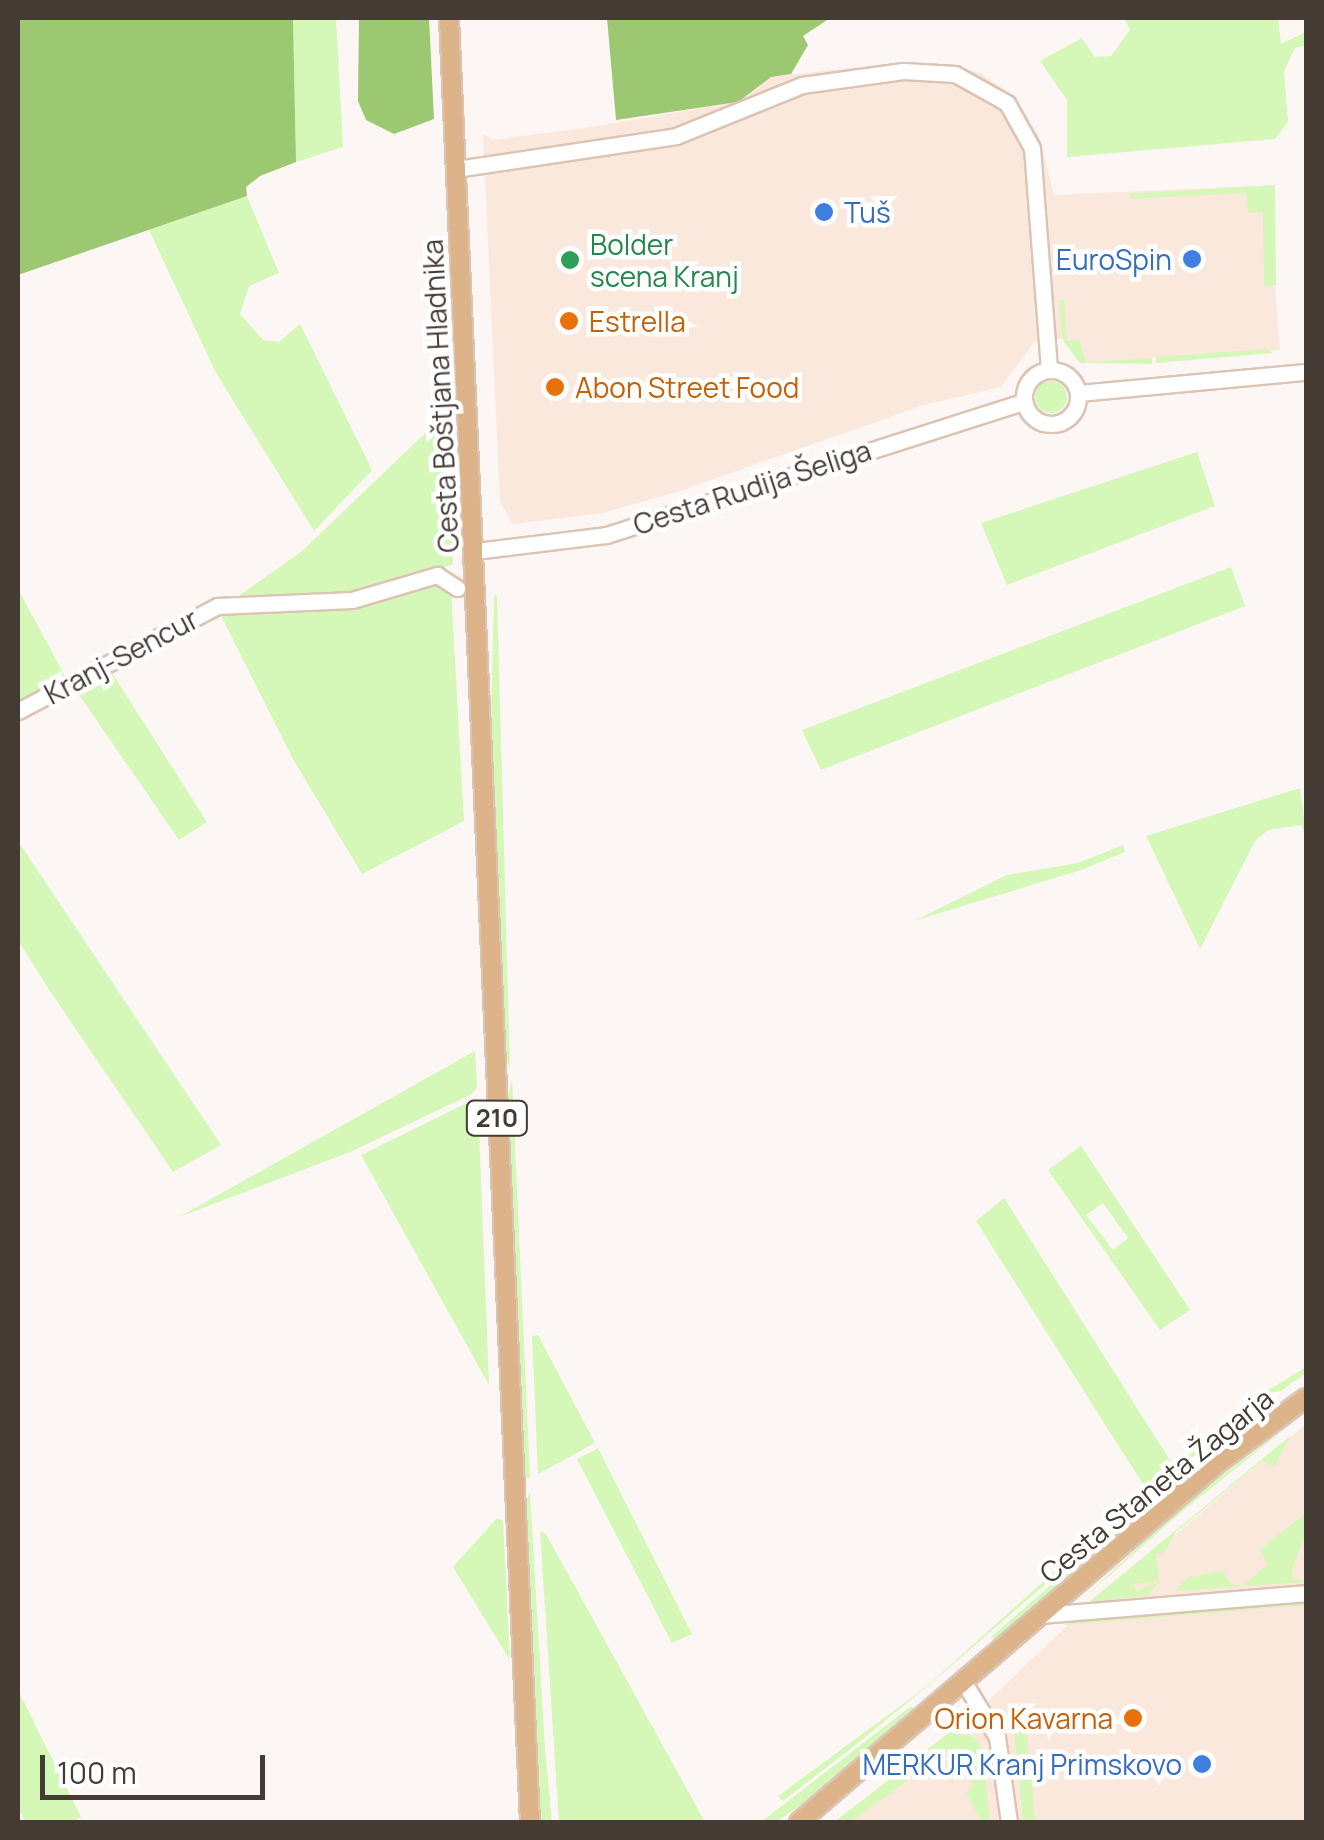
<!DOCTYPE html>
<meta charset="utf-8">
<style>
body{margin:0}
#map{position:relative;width:1324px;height:1840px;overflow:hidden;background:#fcf7f4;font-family:Manrope,sans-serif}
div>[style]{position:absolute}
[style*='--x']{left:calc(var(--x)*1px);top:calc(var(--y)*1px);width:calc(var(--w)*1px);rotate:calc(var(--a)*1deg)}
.built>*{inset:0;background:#fbe8dc}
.green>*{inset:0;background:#d5f7b7}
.round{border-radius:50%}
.forest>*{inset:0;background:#9dc872}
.roads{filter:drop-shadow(2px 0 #dcc4b5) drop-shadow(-2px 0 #dcc4b5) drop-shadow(0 2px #dcc4b5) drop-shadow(0 -2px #dcc4b5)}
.minor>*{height:15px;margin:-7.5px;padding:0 7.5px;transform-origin:7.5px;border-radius:7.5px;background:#fff}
.minor>.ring{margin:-7.5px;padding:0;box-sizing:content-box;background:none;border:15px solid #fff;border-radius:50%}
.major>*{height:18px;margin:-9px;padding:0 9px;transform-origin:9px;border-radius:9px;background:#ddb389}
.dots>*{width:28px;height:28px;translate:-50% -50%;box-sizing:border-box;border:5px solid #fff;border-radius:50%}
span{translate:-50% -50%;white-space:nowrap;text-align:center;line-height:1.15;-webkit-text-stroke:9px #fff;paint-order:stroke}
.shield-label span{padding:2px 8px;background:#fff;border:2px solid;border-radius:8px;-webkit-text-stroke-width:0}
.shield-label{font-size:25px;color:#453b35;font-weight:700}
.shop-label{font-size:28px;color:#366cbe}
.left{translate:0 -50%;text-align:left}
.right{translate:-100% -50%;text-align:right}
.leisure-label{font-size:28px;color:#27864d}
.food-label{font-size:28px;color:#c56008}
.street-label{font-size:28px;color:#453b35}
.frame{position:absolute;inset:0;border:20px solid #453b35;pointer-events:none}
.scale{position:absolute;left:40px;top:1755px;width:225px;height:45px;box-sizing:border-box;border:5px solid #453b35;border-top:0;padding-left:12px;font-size:30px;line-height:35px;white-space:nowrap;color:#453b35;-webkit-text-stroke:8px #fff;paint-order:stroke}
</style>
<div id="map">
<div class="built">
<div style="clip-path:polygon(905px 62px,947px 64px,980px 73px,1005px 90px,1038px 134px,1054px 195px,1275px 185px,1271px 232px,1280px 350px,1086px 362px,1065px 339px,1035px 341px,1001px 387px,924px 405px,677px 492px,602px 513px,513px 524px,500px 502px,483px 134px,492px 140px,585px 128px,738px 102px,771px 77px)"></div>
<div style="clip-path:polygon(1306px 1424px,1306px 1822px,836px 1822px,952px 1735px,1066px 1627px)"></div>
</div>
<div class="green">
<div style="clip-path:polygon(293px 18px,336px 18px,343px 147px,296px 162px)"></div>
<div style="clip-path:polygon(1124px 18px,1278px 18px,1281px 44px,1306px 32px,1306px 45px,1295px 48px,1284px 71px,1288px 122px,1275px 139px,1067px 157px,1067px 100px,1040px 61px,1082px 38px,1095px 57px,1111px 56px,1130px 30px)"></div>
<div style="clip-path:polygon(1275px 185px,1276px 285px,1264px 286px,1263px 212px,1248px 213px,1246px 193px,1130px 199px,1130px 194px)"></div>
<div style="clip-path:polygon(247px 196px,279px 273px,249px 286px,240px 314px,263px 340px,279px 342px,300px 324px,372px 470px,314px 531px,216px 373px,149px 230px)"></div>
<div style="clip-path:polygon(1064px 299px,1067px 341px,1079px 340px,1086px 362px,1152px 358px,1152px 364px,1080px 363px,1063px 341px,1058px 300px)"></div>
<div style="clip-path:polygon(1268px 349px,1273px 353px,1156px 363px,1156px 357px)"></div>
<div class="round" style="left:1035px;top:381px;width:32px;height:32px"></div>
<div style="clip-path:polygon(439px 420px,448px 438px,453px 564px,370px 592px,233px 600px,302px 551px)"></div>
<div style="clip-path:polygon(1197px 452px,1215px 506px,1007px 585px,981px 523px)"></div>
<div style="clip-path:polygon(1231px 567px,1245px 606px,821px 770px,802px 730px)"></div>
<div style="clip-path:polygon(435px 580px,451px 591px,464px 821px,362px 874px,294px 761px,219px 612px,310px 608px)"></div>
<div style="clip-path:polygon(18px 589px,65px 676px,18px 706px)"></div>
<div style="clip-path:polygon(494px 595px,497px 596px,510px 1068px,503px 1054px,490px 760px)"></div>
<div style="clip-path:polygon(107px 665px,207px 822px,179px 840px,71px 683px)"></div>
<div style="clip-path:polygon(1300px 788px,1306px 834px,1301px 825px,1268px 830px,1255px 841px,1200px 949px,1146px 836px)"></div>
<div style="clip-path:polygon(18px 841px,60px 904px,221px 1145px,173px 1172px,50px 991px,18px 940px)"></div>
<div style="clip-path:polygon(1123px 845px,1125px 852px,1081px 870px,914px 921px,1007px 875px,1078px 863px)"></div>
<div style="clip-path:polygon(475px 1051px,477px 1088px,470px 1095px,350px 1152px,179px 1217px)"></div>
<div style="clip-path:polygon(512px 1079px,530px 1477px,528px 1479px,522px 1470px,507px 1100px)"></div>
<div style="clip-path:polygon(473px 1100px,478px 1102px,489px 1385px,361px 1155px)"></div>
<div style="clip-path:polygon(evenodd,1081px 1146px,1190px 1310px,1160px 1330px,1048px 1170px,1081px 1146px,1103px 1203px,1128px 1238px,1113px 1250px,1086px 1215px,1103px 1203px)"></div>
<div style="clip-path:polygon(1004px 1198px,1173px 1465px,1252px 1400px,1306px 1367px,1306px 1373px,1217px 1436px,929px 1685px,853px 1747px,783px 1801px,778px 1796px,926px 1687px,1146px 1489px,976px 1221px)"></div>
<div style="clip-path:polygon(538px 1335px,595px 1443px,538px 1474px,532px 1336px)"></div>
<div style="clip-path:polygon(1249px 1421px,994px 1640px,991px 1637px,1190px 1464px)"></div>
<div style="clip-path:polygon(1289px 1426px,1185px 1509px,1079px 1602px,1189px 1500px)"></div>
<div style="clip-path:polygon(1290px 1436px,1274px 1467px,1262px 1461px,1176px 1532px,1164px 1553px,1156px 1553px,1159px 1581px,1134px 1584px,1136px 1591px,1158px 1583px,1149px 1595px,1089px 1602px)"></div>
<div style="clip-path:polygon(598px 1448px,692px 1634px,672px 1643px,577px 1459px)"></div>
<div style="clip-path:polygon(530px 1492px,545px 1749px,552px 1822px,540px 1822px,535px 1745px,524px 1506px)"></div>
<div style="clip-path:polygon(1306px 1513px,1306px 1534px,1292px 1568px,1293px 1578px,1306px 1582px,1176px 1591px,1187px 1578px,1223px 1571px,1231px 1584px,1243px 1586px,1268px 1564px,1259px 1550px)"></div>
<div style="clip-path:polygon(497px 1518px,503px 1521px,510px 1660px,453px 1567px)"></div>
<div style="clip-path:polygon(540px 1531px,546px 1534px,705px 1822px,559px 1822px)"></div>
<div style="clip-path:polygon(1306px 1600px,1306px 1605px,1064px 1625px,1068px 1622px)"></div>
<div style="clip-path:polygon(18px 1690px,81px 1817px,72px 1822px,25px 1822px,18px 1807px)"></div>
<div style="clip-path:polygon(911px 1706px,915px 1710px,817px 1794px,776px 1822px,761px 1822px)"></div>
<div style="clip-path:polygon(1020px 1713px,1025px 1716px,1035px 1822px,1023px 1822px,1013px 1717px)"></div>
<div style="clip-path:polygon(950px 1732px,975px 1737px,982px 1749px,990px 1822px,982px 1822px,966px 1793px,974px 1786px,946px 1751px,910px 1779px,916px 1758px)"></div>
<div style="clip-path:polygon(912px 1762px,907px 1781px,850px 1822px,834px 1822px)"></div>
</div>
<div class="forest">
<div style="clip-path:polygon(18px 18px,293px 18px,296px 162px,260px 176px,246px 187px,247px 196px,18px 275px)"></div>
<div style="clip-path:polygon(359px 18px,429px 18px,434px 119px,394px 134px,366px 120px,358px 101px)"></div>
<div style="clip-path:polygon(607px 18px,830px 18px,803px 36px,808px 45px,791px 74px,771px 77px,738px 102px,616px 120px)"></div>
</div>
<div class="roads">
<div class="minor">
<div style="--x:456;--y:169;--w:222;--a:-8.5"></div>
<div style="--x:676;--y:136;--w:136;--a:-22"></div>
<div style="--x:802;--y:85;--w:102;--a:-7.9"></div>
<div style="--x:903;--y:71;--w:52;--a:3.3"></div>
<div style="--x:955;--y:74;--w:60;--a:29.1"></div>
<div style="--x:1007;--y:103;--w:51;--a:60.9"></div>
<div style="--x:1032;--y:148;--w:223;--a:85.6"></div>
<div class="ring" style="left:1024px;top:370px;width:39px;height:39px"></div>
<div style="--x:1078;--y:393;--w:229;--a:-5.3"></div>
<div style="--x:476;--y:551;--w:131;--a:-7"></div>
<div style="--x:606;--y:535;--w:439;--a:-17.7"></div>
<div style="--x:18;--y:711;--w:225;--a:-27.8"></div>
<div style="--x:217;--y:606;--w:135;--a:-2.5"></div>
<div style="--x:352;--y:600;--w:89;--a:-16.4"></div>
<div style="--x:437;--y:575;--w:24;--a:33"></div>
<div style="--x:1041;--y:1615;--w:266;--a:-4.7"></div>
<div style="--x:965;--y:1684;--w:62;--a:58.9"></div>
<div style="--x:997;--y:1737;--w:86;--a:82"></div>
</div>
<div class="major">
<div style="--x:449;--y:18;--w:1806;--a:87.43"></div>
<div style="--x:799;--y:1822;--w:547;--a:-40.62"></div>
<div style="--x:1214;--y:1466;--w:114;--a:-36.5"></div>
</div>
</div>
<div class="dots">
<div style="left:824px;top:212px;background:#3f7fe0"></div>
<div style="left:1192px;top:259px;background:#3f7fe0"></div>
<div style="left:570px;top:260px;background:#2e9e5b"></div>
<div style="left:569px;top:321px;background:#e8710a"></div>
<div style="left:555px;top:387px;background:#e8710a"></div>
<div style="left:1133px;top:1718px;background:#e8710a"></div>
<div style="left:1202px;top:1764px;background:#3f7fe0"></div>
</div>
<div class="shield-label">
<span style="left:497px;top:1118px">210</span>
</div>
<div class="shop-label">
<span class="left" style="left:844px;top:212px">Tuš</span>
<span class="right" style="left:1172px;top:259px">EuroSpin</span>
<span class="right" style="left:1182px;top:1764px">MERKUR Kranj Primskovo</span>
</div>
<div class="leisure-label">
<span class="left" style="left:590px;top:260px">Bolder<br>scena Kranj</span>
</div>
<div class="food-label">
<span class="left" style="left:589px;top:321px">Estrella</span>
<span class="left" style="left:575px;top:387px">Abon Street Food</span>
<span class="right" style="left:1113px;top:1718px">Orion Kavarna</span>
</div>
<div class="street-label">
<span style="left:440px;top:396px;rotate:-93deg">Cesta Boštjana Hladnika</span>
<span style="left:752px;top:487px;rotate:-18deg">Cesta Rudija Šeliga</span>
<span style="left:121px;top:656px;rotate:-28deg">Kranj-Sencur</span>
<span style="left:1156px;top:1485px;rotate:-39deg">Cesta Staneta Žagarja</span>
</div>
<div class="frame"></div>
<div class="scale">100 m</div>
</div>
